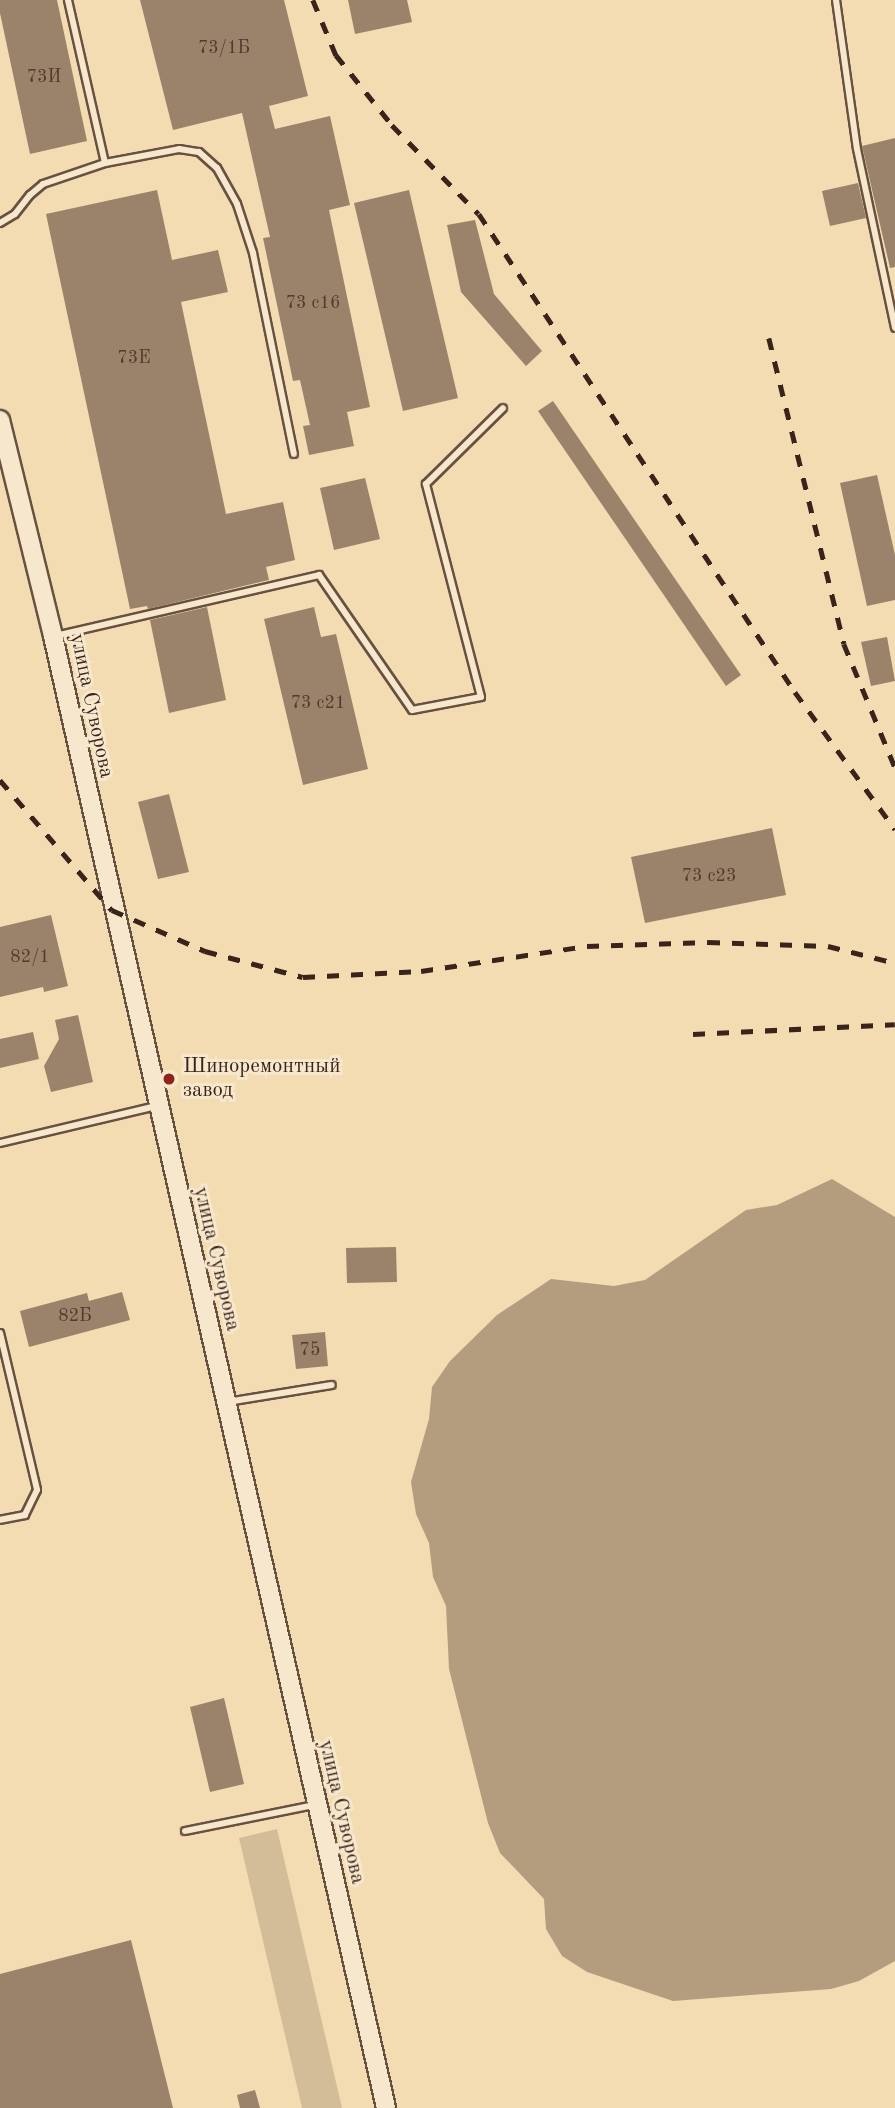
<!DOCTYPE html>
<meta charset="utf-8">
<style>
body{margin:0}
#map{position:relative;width:895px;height:2108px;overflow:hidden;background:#f3dcb2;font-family:"Old Standard TT",serif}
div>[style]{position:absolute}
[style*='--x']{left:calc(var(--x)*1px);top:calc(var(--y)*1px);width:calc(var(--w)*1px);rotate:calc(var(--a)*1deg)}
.green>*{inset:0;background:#d3bd98}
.water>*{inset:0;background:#b49d7f}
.building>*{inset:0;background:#9a836a}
.roads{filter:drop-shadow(2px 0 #685141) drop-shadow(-2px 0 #685141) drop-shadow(0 2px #685141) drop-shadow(0 -2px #685141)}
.lane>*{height:6px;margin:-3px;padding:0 3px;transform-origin:3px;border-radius:3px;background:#f7e8cd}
.secondary>*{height:18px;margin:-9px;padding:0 9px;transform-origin:9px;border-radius:9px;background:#f7e8cd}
.rail>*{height:4.5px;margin-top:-2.25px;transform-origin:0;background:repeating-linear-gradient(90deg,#39231b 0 12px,transparent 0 24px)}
.dots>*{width:19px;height:19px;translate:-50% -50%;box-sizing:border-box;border:4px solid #f7e8cd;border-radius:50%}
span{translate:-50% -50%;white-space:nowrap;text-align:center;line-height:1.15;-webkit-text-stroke:6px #f7e8cd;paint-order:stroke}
.number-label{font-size:18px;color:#513b2f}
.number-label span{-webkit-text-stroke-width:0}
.street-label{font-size:21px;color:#39231b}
.poi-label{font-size:21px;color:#39231b}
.left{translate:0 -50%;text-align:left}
</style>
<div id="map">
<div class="green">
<div style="clip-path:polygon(277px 1829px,342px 2108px,302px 2108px,239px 1838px)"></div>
</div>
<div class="water">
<div style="clip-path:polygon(832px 1179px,895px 1217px,895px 1961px,859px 1981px,831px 1989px,673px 2001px,587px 1972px,562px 1956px,546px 1929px,544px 1899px,500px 1853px,488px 1823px,449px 1669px,446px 1606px,433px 1577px,429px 1543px,416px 1514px,411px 1482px,429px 1419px,432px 1387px,450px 1361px,497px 1315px,551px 1279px,614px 1286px,645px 1280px,746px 1210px,777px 1205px)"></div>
</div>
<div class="building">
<div style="clip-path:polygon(0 0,57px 0,87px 141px,30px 154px,0 13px)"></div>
<div style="clip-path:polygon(140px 0,284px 0,308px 96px,269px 106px,275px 129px,330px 116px,350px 205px,329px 210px,370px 407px,347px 412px,354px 446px,309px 455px,303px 426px,310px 425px,300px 380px,293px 381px,263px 238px,270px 237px,242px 113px,173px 130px)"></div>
<div style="clip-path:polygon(348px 0,407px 0,412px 22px,355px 34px)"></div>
<div style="clip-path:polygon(895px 138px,895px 267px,890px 268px,862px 146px)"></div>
<div style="clip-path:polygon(858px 183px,866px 218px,830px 226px,822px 191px)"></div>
<div style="clip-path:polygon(157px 190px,172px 260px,218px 250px,228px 292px,181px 302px,226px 514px,283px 502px,295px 560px,266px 567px,269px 580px,148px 609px,147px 606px,130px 609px,46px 214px)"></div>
<div style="clip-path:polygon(409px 190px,458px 398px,403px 411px,354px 203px)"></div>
<div style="clip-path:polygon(475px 220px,494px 294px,542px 351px,526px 366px,461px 292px,447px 225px)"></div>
<div style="clip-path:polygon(553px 401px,741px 675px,726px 686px,538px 411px)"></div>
<div style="clip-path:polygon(877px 475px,895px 555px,895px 600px,867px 606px,840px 483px)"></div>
<div style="clip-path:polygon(365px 478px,380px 539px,334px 550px,320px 488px)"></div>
<div style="clip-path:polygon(207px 607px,226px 700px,169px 713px,150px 620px)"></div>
<div style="clip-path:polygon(314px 607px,321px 637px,336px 634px,368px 769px,303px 785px,264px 619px)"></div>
<div style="clip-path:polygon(887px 637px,895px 681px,871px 686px,861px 642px)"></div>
<div style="clip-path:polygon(169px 794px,189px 872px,158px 879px,138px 802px)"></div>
<div style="clip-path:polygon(772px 828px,786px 895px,645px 923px,631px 857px)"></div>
<div style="clip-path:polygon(51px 915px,68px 986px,44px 992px,43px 987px,0 997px,0 927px)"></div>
<div style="clip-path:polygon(78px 1015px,93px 1082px,51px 1092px,44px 1066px,59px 1039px,55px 1020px)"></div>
<div style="clip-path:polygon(33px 1032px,39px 1059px,0 1068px,0 1039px)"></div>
<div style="clip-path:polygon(396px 1247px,397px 1282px,347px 1283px,346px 1248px)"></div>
<div style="clip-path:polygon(122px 1292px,130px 1320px,29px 1347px,20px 1311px,87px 1293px,89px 1301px)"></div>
<div style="clip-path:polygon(325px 1332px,328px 1366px,296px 1369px,292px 1335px)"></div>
<div style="clip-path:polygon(224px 1698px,244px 1784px,210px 1792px,190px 1707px)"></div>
<div style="clip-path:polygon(131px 1940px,173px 2108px,0 2108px,0 1974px)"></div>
<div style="clip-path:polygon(255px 2090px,260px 2108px,240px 2108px,237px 2095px)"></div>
</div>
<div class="roads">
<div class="lane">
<div style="--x:836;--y:0;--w:150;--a:82"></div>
<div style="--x:857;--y:149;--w:183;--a:78"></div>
<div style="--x:105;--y:163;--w:75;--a:-10.7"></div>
<div style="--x:179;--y:149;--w:20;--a:9"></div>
<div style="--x:199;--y:152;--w:24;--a:42"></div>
<div style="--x:217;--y:168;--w:41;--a:60.9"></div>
<div style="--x:237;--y:204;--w:52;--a:71.9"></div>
<div style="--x:253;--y:253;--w:205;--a:78.5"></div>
<div style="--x:0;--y:223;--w:17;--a:-31"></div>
<div style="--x:15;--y:214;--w:24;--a:-52"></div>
<div style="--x:30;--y:195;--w:17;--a:-40"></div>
<div style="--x:43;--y:184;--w:65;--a:-18.7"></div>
<div style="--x:105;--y:163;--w:167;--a:-102.8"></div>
<div style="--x:55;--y:636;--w:271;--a:-13"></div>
<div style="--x:319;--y:575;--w:164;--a:55.4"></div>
<div style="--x:412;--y:710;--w:70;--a:-10.7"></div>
<div style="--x:481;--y:697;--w:220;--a:-104.5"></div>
<div style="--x:426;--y:484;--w:108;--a:-44.6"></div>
<div style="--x:0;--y:1143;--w:161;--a:-13.3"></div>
<div style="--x:0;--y:1333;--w:161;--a:76.7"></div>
<div style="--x:37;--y:1490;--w:28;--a:116"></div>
<div style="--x:25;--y:1515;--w:25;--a:169"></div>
<div style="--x:227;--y:1402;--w:106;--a:-9.2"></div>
<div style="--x:185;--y:1831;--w:132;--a:-11.4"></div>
</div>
<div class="secondary">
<div style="--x:0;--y:420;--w:222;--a:76.2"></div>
<div style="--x:53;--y:636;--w:1509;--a:77.25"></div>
</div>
</div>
<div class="rail">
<div style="--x:313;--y:0;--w:60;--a:67.3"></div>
<div style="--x:336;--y:55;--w:90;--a:51.3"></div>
<div style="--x:392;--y:125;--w:124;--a:45.7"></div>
<div style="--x:479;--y:214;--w:573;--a:56.53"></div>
<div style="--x:795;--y:692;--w:170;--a:53.9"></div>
<div style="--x:769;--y:338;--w:315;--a:76.2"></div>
<div style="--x:844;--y:644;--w:133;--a:67.5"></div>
<div style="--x:0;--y:780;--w:172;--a:49.3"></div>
<div style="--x:112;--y:910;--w:102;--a:23.8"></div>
<div style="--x:205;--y:951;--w:101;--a:14.9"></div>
<div style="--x:303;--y:977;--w:118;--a:-2.9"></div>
<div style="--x:421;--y:971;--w:168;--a:-8.6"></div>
<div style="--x:587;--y:946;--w:121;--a:-1.9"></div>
<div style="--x:708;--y:942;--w:120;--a:1.9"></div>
<div style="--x:828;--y:946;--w:69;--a:14.2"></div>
<div style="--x:693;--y:1034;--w:202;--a:-2.8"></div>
</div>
<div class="dots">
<div style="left:169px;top:1079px;background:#8f2418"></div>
</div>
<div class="number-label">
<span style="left:224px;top:48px">73/1Б</span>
<span style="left:44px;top:77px">73И</span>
<span style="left:313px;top:303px">73 с16</span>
<span style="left:134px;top:358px">73Е</span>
<span style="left:318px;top:703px">73 с21</span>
<span style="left:709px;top:876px">73 с23</span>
<span style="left:30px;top:957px">82/1</span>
<span style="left:75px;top:1316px">82Б</span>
<span style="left:310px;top:1350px">75</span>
</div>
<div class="street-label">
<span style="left:91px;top:706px;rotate:78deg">улица Суворова</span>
<span style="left:216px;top:1259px;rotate:77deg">улица Суворова</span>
<span style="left:341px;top:1812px;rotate:77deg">улица Суворова</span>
</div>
<div class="poi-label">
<span class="left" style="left:183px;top:1079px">Шиноремонтный<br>завод</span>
</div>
</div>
